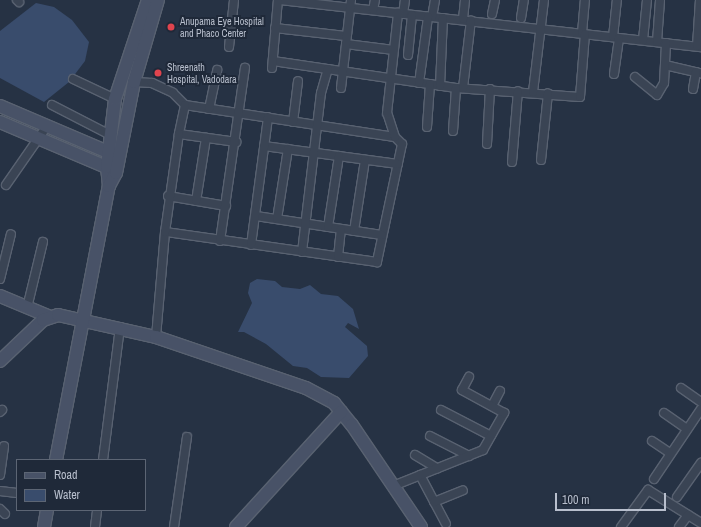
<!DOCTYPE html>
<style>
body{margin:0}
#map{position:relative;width:701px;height:527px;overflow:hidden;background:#263244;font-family:"Archivo Narrow",sans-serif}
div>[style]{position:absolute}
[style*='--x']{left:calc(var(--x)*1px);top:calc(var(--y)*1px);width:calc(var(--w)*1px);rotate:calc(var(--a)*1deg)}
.water>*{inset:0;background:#394c6c}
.roads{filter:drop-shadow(1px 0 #596271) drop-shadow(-1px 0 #596271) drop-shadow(0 1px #596271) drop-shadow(0 -1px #596271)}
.street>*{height:8px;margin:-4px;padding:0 4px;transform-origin:4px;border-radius:4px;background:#3a4454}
.secondary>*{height:12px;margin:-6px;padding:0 6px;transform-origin:6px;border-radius:6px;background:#485267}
.dots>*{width:11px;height:11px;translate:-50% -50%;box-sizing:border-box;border:2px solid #1f2939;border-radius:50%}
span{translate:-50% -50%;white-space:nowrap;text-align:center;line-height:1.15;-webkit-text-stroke:4px #1f2939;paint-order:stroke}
.poi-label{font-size:10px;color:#b8bfcd}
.left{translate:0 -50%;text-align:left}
.legend{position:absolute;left:16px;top:459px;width:130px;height:52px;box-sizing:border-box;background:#1f2939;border:1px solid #5c6574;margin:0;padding:5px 7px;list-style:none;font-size:12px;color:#b8bfcd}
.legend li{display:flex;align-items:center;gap:8px;height:20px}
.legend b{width:20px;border:1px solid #5c6574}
.scale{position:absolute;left:555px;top:493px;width:111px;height:18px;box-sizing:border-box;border:2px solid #b8bfcd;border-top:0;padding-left:5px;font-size:12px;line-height:14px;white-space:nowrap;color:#b8bfcd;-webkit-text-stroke:3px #1f2939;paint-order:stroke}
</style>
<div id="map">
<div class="water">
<div style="clip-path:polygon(36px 3px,54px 7px,72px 20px,89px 42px,85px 61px,69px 82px,44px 102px,0 78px,0 31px)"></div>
<div style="clip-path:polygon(257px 279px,275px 281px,282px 287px,300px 289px,310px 285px,321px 294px,338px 296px,353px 309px,359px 329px,348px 323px,345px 327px,367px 346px,368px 356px,349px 378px,321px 377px,307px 368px,293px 366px,266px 344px,244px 332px,238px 332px,252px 303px,248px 293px,250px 283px)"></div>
</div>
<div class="roads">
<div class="street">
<div style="--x:17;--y:0;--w:3;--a:45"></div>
<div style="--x:280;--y:0;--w:424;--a:6.4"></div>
<div style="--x:373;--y:10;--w:10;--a:-79"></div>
<div style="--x:403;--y:14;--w:14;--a:-82"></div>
<div style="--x:492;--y:14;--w:14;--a:-78"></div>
<div style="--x:432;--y:17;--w:17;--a:-80"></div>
<div style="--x:521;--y:18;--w:18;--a:-81"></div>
<div style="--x:463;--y:19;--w:19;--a:-84"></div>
<div style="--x:275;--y:28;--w:71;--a:6.4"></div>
<div style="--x:582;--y:33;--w:33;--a:-85"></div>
<div style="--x:613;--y:37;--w:37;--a:-84"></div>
<div style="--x:643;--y:40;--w:40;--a:-84.3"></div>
<div style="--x:657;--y:42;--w:42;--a:-85.9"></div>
<div style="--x:346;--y:44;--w:48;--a:7.1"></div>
<div style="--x:697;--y:46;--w:46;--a:-86.3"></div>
<div style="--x:229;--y:47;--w:47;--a:-83.9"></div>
<div style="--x:408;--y:55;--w:40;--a:-84.3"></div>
<div style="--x:273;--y:61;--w:185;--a:8.4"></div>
<div style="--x:456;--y:88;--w:124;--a:4.2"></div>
<div style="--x:580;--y:97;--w:63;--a:-85.5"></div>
<div style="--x:665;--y:65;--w:37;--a:13"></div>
<div style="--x:272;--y:68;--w:68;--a:-85"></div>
<div style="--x:614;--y:74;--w:36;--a:-82"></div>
<div style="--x:635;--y:77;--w:28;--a:39"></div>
<div style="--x:657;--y:95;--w:14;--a:-60"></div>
<div style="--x:664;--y:83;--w:40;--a:-87.1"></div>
<div style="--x:73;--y:79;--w:47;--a:25.5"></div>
<div style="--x:134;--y:82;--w:18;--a:3"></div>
<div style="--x:152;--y:83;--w:23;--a:25"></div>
<div style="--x:173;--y:93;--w:17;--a:45"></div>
<div style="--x:185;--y:105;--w:212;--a:8.7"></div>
<div style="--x:395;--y:137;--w:10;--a:45"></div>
<div style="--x:402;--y:144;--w:121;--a:102"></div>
<div style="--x:377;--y:262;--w:214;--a:-171.9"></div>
<div style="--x:165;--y:232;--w:105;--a:94.9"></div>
<div style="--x:419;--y:83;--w:67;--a:-82.2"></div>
<div style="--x:440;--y:86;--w:68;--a:-87.5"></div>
<div style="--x:341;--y:88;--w:89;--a:-83.5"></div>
<div style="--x:463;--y:88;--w:68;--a:-83.3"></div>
<div style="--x:693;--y:89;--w:17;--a:-80"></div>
<div style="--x:533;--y:92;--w:93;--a:-83.2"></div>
<div style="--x:52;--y:105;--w:65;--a:27.3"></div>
<div style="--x:185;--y:105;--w:30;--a:102"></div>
<div style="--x:179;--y:134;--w:58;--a:8"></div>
<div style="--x:209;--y:109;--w:40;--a:-78"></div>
<div style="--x:293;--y:122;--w:41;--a:-83"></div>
<div style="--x:427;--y:127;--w:43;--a:-86"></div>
<div style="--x:453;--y:131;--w:43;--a:-86"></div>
<div style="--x:395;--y:137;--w:25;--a:-108"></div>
<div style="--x:387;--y:113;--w:101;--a:-83.7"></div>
<div style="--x:487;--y:144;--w:55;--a:-86.9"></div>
<div style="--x:264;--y:146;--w:135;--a:7.7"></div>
<div style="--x:541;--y:160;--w:67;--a:-84"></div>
<div style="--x:512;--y:162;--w:71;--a:-85.2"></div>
<div style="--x:6;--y:185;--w:72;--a:-55.2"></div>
<div style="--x:168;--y:196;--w:59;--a:9.8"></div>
<div style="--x:196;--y:201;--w:64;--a:-81"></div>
<div style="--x:256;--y:216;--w:127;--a:8.6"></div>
<div style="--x:277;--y:219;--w:71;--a:-81.1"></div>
<div style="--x:328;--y:227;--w:72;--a:-81.2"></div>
<div style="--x:354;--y:231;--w:72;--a:-81.2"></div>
<div style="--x:165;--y:232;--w:99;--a:-81.9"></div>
<div style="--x:220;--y:241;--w:175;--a:-81.8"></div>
<div style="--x:251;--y:245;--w:129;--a:-82.4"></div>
<div style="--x:302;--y:252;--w:160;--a:-83.2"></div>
<div style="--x:321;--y:93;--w:25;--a:-74"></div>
<div style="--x:338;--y:257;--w:28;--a:-84"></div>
<div style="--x:0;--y:279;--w:46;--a:-76.3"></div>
<div style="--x:27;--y:308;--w:68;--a:-76.4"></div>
<div style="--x:681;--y:388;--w:24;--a:35"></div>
<div style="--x:492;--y:406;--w:17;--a:-62"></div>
<div style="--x:441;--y:410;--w:56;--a:27.5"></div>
<div style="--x:0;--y:412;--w:3;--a:-45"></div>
<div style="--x:664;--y:413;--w:28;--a:35"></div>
<div style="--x:430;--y:436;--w:44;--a:27.1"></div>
<div style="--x:652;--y:441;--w:22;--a:34"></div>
<div style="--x:415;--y:455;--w:26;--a:31"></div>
<div style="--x:103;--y:460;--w:134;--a:-82.7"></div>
<div style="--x:0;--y:475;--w:29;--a:-82"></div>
<div style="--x:420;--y:475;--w:55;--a:62"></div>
<div style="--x:654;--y:479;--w:84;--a:-56.1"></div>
<div style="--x:393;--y:486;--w:97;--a:-21.8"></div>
<div style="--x:483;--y:450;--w:43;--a:-60.4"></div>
<div style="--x:504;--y:413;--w:48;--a:-151.3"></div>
<div style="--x:462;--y:390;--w:15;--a:-62"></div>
<div style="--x:0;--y:491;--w:17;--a:7"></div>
<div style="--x:677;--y:497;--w:42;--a:-54.8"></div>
<div style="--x:434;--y:502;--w:31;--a:-22"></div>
<div style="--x:0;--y:509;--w:7;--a:45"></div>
<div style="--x:95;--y:527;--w:17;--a:-83"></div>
<div style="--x:174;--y:527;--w:91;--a:-81.8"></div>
<div style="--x:621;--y:527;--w:46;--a:-53.9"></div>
<div style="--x:648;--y:490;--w:62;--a:31.9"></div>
<div style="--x:679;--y:527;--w:15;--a:-53"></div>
</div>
<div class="secondary">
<div style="--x:0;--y:106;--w:125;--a:23.1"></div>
<div style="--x:0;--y:122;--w:123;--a:23"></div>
<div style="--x:109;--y:186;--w:19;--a:-96"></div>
<div style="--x:107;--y:167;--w:68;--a:-83.3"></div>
<div style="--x:115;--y:99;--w:104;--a:-71.6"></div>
<div style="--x:0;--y:296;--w:52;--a:22.6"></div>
<div style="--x:0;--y:361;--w:59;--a:-43.6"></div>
<div style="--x:43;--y:320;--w:16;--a:-18"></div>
<div style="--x:58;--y:315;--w:100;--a:12.7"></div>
<div style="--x:156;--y:337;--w:158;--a:18.8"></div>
<div style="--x:306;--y:388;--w:32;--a:28"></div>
<div style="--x:334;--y:403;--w:28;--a:51"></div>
<div style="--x:352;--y:425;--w:123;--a:55.9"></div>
<div style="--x:56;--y:460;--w:279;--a:-79.1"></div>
<div style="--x:109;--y:186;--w:15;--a:-62"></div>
<div style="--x:116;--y:173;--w:93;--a:-78.8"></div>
<div style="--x:134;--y:82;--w:85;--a:-73.7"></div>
<div style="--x:44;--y:527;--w:17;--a:-80"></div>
<div style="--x:236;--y:527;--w:156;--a:-47.6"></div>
</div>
</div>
<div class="dots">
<div style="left:171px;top:27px;background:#e0444e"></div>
<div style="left:158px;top:73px;background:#e0444e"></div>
</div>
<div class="poi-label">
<span class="left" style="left:180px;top:27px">Anupama Eye Hospital<br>and Phaco Center</span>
<span class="left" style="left:167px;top:73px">Shreenath<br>Hospital, Vadodara</span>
</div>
<ul class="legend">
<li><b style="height:5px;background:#485267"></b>Road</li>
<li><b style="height:11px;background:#394c6c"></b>Water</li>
</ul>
<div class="scale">100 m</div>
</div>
